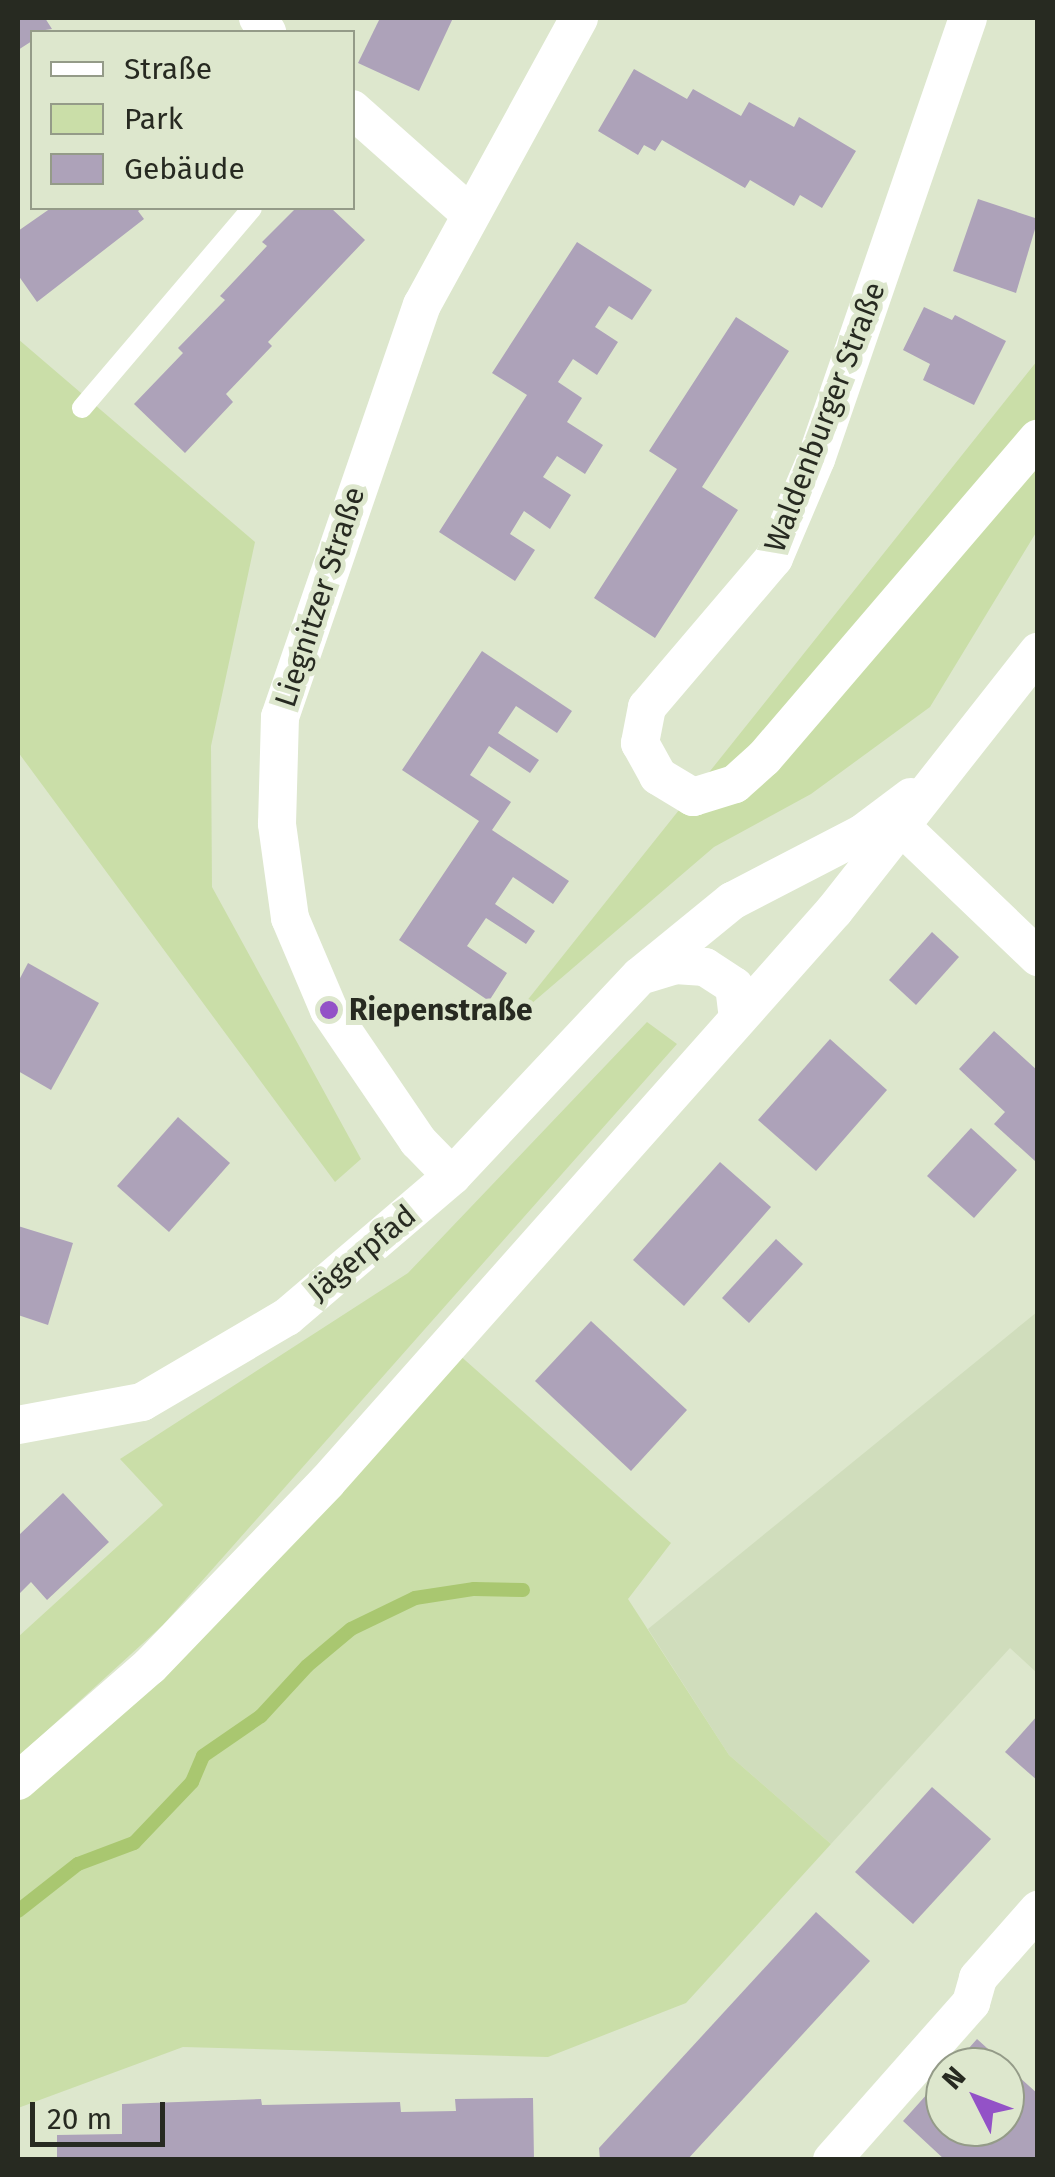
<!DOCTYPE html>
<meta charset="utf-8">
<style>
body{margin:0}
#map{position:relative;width:1055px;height:2177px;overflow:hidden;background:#dde7cd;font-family:"Fira Sans",sans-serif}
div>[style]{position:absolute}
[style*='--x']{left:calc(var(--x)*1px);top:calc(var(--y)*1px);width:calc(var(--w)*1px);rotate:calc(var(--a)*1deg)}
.built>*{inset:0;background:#d0ddbc}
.green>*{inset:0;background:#cadea8}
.stream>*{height:14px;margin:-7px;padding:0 7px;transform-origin:7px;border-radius:7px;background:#a9c770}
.building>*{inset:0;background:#ada2b9}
.service>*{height:20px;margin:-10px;padding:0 10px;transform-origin:10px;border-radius:10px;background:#fff}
.minor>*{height:38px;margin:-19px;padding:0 19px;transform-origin:19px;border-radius:19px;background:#fff}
.dots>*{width:28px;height:28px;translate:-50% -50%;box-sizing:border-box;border:5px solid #dde7cd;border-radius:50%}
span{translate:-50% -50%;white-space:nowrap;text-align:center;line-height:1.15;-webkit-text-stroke:10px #dde7cd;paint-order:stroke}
.street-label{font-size:30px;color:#272a21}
.poi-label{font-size:30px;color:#272a21;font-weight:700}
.left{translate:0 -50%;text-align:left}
.frame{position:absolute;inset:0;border:20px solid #272a21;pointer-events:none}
.legend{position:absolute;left:30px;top:30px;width:325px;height:180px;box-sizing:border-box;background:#dde7cd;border:2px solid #949b88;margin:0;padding:12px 18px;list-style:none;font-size:30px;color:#272a21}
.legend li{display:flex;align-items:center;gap:20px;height:50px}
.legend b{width:50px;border:2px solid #949b88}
.north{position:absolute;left:925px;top:2047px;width:100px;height:100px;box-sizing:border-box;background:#dde7cd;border:2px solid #949b88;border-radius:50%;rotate:312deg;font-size:28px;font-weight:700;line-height:40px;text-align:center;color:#272a21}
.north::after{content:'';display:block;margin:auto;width:35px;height:45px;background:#9352c7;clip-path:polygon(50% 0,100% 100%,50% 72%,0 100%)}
.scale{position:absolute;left:30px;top:2102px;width:135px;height:45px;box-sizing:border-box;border:5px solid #272a21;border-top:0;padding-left:12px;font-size:30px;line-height:35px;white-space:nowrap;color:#272a21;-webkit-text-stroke:8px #dde7cd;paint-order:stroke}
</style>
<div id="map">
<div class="built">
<div style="clip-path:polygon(1037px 1312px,1037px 1673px,1010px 1648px,831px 1844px,729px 1755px,648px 1629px)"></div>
</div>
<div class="green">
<div style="clip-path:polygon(18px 339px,255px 542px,211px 746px,212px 887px,361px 1159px,335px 1182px,18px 752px)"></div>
<div style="clip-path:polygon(1037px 361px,1037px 531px,930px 707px,811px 794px,714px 847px,510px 1022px)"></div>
<div style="clip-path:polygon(647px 1022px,677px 1044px,163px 1625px,18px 1757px,18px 1637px,163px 1505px,120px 1459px,408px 1273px)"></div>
<div style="clip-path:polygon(448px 1345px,671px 1543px,628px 1599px,729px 1755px,831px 1844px,686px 2003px,548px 2057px,183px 2047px,18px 2108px,18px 1781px)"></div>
</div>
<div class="stream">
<div style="--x:18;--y:1911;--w:76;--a:-38.1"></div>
<div style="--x:78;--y:1864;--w:60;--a:-20.6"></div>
<div style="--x:134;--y:1843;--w:84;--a:-46.4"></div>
<div style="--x:192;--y:1782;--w:28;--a:-67"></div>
<div style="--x:203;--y:1756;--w:70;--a:-34.6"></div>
<div style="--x:261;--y:1716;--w:68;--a:-47.4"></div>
<div style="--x:307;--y:1666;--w:57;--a:-40.1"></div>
<div style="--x:351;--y:1629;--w:71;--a:-25.8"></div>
<div style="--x:415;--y:1598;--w:60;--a:-8.7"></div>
<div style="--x:474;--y:1589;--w:49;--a:1.2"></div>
</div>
<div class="building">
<div style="clip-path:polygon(18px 18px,45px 18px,52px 29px,32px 32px,32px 41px,18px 50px)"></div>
<div style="clip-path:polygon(380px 18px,453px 18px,419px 91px,358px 63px)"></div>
<div style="clip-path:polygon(634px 69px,687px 99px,693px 89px,741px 116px,749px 102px,794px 127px,799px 117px,856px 151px,822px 208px,800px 195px,794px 206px,750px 180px,745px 188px,662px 140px,655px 151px,644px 145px,638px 155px,598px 131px)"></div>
<div style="clip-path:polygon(978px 199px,1038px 219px,1016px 293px,953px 271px)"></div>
<div style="clip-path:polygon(51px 208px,142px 208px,138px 211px,144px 219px,37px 302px,18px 275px,18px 231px)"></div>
<div style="clip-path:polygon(296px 208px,331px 208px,365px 240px,268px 342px,272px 346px,226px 394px,233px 402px,185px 453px,134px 404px,183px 353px,178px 348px,225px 300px,220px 296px,267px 246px,262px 242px)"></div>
<div style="clip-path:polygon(577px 242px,652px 290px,632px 320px,609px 306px,595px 327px,618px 342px,597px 375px,573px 359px,558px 382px,582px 398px,567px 422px,603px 445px,585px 474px,557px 456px,543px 477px,571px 495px,550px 529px,524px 511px,510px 534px,535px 550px,515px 581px,439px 532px,527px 395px,492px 373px)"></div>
<div style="clip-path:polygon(924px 307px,952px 320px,955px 315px,1006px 341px,974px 405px,923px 380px,930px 364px,903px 350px)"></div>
<div style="clip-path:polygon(736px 317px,789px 351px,702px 487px,738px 510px,655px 638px,594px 598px,677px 469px,649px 451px)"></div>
<div style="clip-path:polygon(482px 651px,572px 711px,557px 733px,516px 706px,498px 733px,539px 760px,530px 773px,489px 746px,470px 775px,511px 802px,492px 830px,569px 881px,553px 904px,513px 877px,495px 904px,535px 931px,526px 944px,486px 918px,467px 946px,507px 973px,489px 1001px,399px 940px,479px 821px,402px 770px)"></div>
<div style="clip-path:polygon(932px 932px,959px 957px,916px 1005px,889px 980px)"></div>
<div style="clip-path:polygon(28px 963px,99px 1003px,51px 1090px,18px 1071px,18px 982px)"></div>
<div style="clip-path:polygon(994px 1031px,1038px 1071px,1035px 1161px,994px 1124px,1005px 1112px,959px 1069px)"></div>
<div style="clip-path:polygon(830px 1039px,887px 1090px,816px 1171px,758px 1120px)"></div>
<div style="clip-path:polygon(178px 1117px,230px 1163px,169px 1232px,117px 1186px)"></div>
<div style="clip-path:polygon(971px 1128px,1017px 1170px,974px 1218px,927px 1176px)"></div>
<div style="clip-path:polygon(720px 1162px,771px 1207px,684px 1306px,633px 1260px)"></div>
<div style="clip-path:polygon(18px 1226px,73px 1243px,48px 1325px,18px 1315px)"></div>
<div style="clip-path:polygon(776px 1239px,803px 1264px,749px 1323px,722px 1298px)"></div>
<div style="clip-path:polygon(591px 1321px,687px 1410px,631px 1471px,535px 1381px)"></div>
<div style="clip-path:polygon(63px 1493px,109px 1542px,47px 1600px,31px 1582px,18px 1595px,18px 1536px)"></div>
<div style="clip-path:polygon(1038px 1715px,1038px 1781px,1005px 1752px)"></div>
<div style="clip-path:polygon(932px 1787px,991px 1839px,913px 1924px,855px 1872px)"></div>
<div style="clip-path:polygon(816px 1912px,870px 1961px,687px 2160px,600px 2160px,599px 2148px)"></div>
<div style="clip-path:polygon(977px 2039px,1038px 2094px,1038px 2160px,945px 2160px,903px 2121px,945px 2074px,945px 2127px,1005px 2127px,1005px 2067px,952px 2067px)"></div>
<div style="clip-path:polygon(533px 2098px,534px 2160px,57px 2160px,57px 2135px,122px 2134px,122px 2104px,261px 2099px,262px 2105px,400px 2102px,401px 2112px,456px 2111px,455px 2099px)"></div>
</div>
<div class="service">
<div style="--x:82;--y:408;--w:262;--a:-49.6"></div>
</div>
<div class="minor">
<div style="--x:258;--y:18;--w:17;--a:57"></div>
<div style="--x:968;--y:18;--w:466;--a:109"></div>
<div style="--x:816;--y:459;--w:108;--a:113"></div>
<div style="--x:774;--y:558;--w:196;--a:130.4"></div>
<div style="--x:647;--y:707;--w:37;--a:101"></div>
<div style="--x:640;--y:743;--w:38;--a:61"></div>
<div style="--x:658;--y:776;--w:41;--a:31"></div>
<div style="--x:693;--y:797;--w:44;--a:-17.2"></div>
<div style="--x:735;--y:784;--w:39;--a:-42"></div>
<div style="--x:764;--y:758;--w:421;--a:-49.4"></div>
<div style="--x:352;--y:109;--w:157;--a:41.6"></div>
<div style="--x:903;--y:828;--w:187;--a:43.7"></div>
<div style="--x:646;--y:974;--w:30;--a:-17"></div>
<div style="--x:675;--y:965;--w:30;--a:4"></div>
<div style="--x:705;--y:967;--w:35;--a:33"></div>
<div style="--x:734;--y:986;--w:32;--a:83"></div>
<div style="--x:452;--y:1176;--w:49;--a:-134.2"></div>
<div style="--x:418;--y:1141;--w:158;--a:-124.2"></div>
<div style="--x:329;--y:1010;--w:100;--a:-113"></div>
<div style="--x:290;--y:918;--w:95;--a:-97.9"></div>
<div style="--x:277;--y:824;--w:107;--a:-88.4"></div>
<div style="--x:280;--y:717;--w:436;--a:-71"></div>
<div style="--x:422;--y:305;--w:327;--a:-61.3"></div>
<div style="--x:18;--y:1425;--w:126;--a:-10.5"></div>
<div style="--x:142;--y:1402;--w:168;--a:-30.4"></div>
<div style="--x:287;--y:1317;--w:217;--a:-40.5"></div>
<div style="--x:452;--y:1176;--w:274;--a:-46.8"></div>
<div style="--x:640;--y:976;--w:119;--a:-39.2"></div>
<div style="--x:732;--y:901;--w:148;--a:-27.4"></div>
<div style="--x:863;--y:833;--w:60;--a:-36.9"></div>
<div style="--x:18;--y:1781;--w:175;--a:-41.1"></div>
<div style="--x:150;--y:1666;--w:255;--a:-46.1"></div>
<div style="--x:327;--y:1482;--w:764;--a:-48.4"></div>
<div style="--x:834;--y:911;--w:330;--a:-51.8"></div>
<div style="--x:832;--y:2160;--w:210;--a:-48.5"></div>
<div style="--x:971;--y:2003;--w:26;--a:-74"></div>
<div style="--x:978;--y:1978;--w:91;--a:-48.6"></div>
</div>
<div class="dots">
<div style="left:329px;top:1010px;background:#9352c7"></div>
</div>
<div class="street-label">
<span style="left:825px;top:417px;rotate:-69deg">Waldenburger Straße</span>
<span style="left:320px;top:597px;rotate:-72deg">Liegnitzer Straße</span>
<span style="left:362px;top:1253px;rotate:-40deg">Jägerpfad</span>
</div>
<div class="poi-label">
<span class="left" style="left:349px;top:1010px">Riepenstraße</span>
</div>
<div class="frame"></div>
<ul class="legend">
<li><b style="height:12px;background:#fff"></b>Straße</li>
<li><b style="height:28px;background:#cadea8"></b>Park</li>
<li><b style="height:28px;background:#ada2b9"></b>Gebäude</li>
</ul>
<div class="north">N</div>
<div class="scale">20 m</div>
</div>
